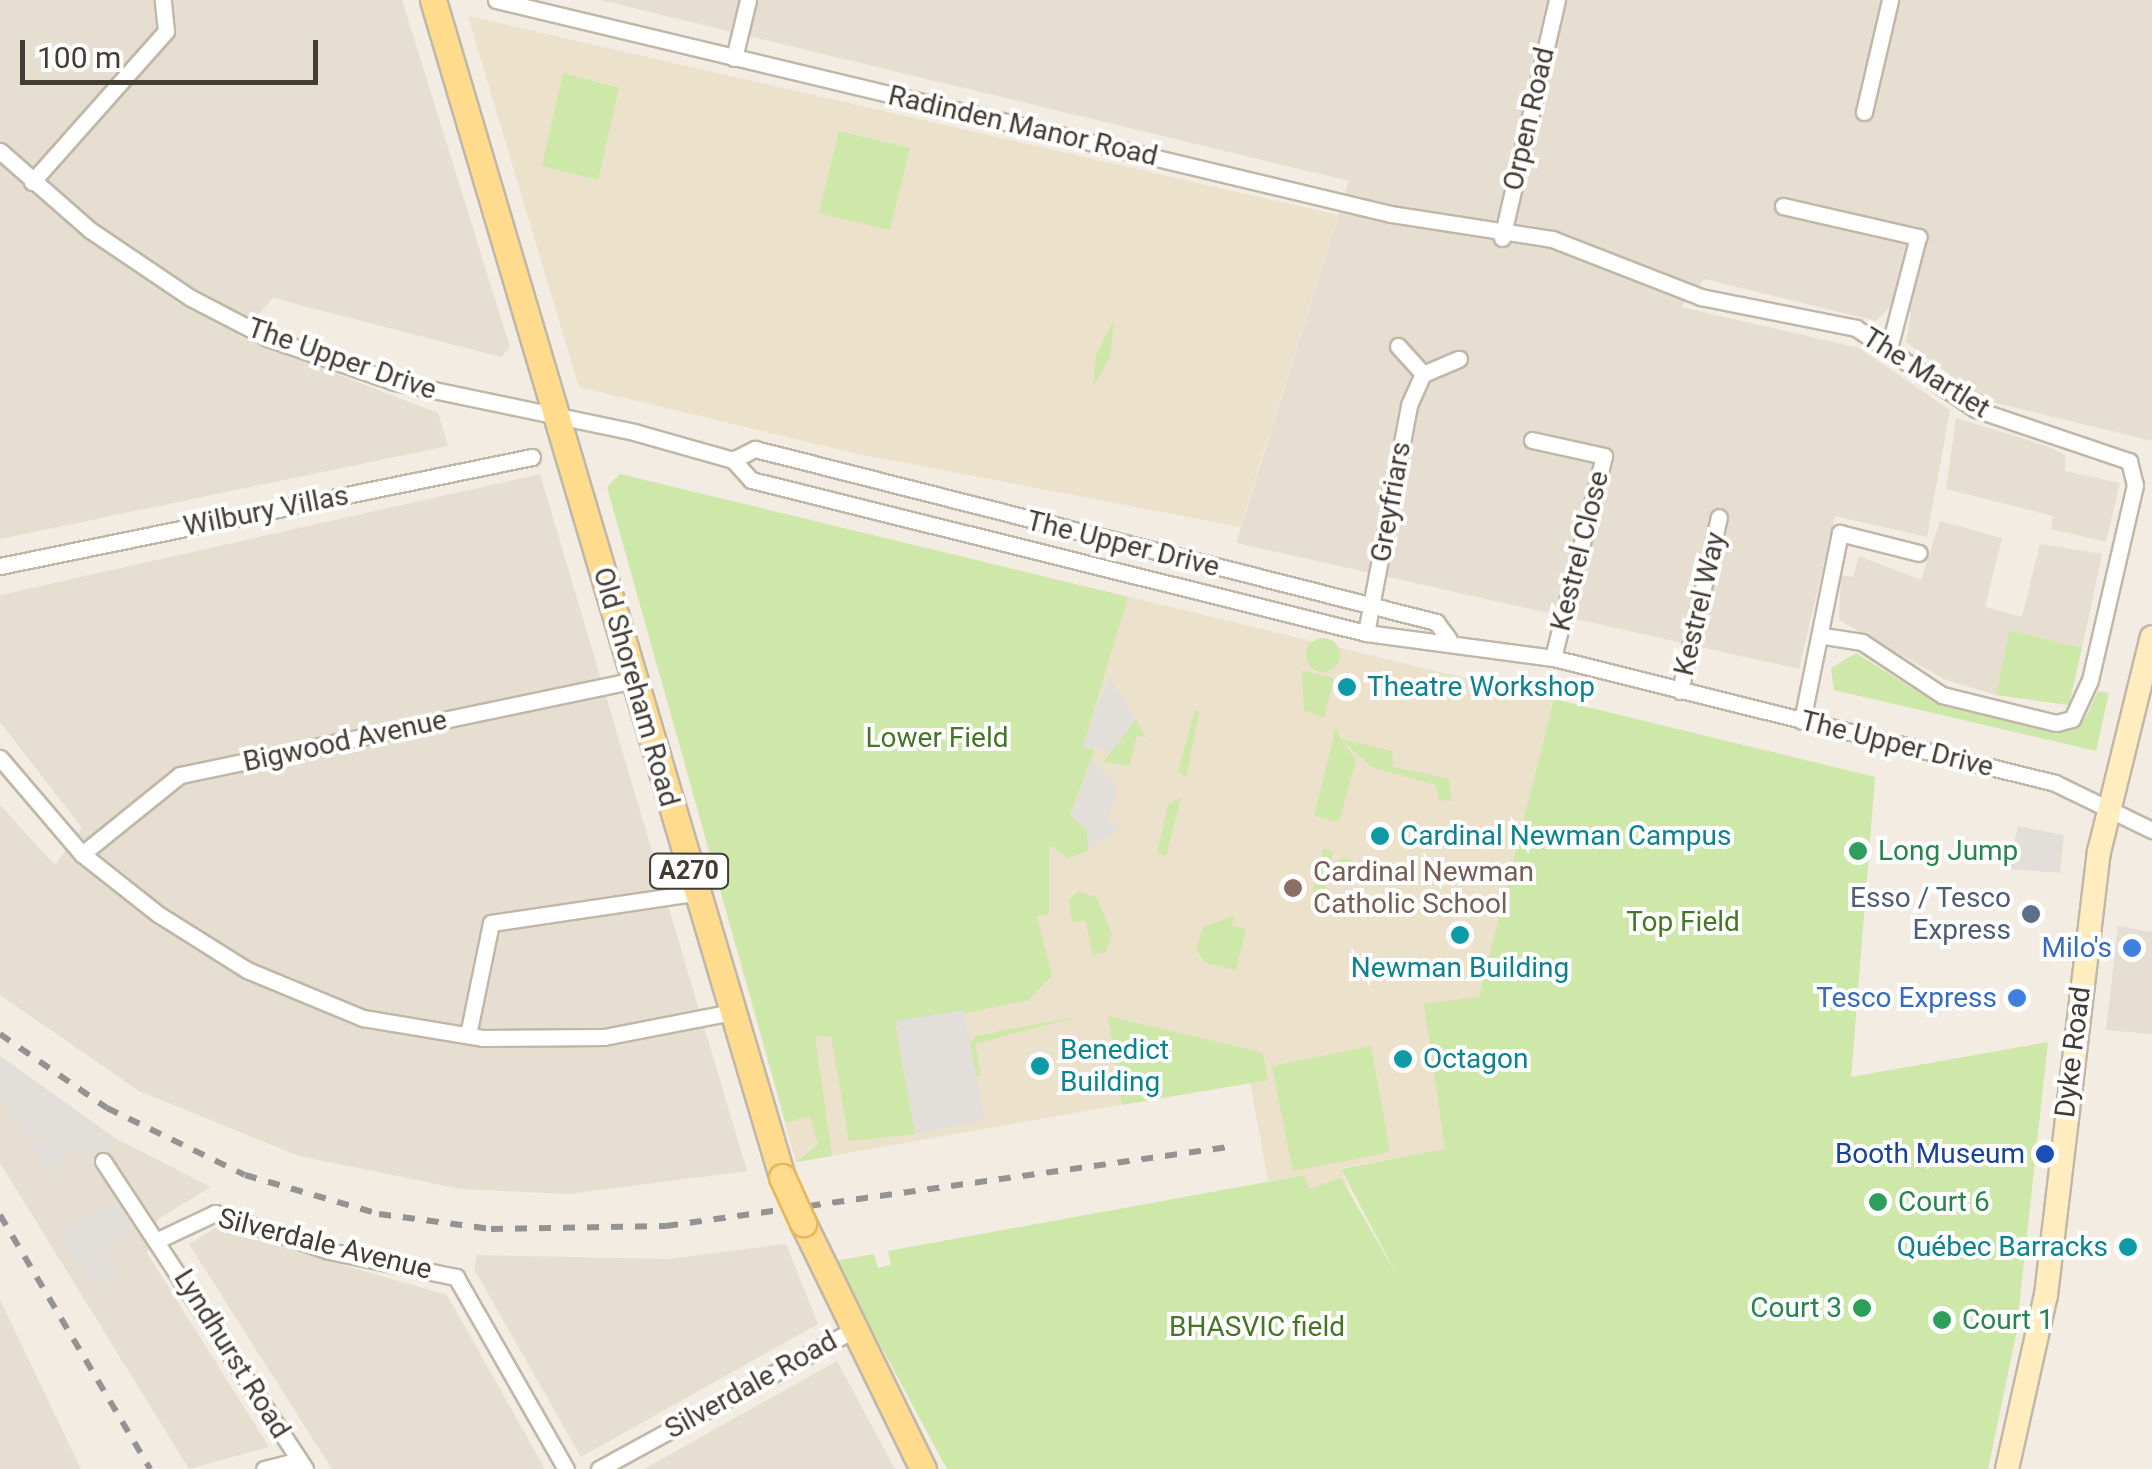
<!DOCTYPE html>
<meta charset="utf-8">
<style>
body{margin:0}
#map{position:relative;width:2152px;height:1469px;overflow:hidden;background:#f2ece2;font-family:Roboto,sans-serif}
div>[style]{position:absolute}
[style*='--x']{left:calc(var(--x)*1px);top:calc(var(--y)*1px);width:calc(var(--w)*1px);rotate:calc(var(--a)*1deg)}
.residential>*{inset:0;background:#e6ded0}
.education>*{inset:0;background:#ece1cb}
.green>*{inset:0;background:#cee8a9}
.round{border-radius:50%}
.parking>*{inset:0;background:#e2dfdb}
.roads{filter:drop-shadow(2px 0 #c0b7a8) drop-shadow(-2px 0 #c0b7a8) drop-shadow(0 2px #c0b7a8) drop-shadow(0 -2px #c0b7a8)}
.street>*{height:15px;margin:-7.5px;padding:0 7.5px;transform-origin:7.5px;border-radius:7.5px;background:#fff}
.secondary>*{height:22px;margin:-11px;padding:0 11px;transform-origin:11px;border-radius:11px;background:#ffedbf}
.primary>*{height:25px;margin:-12.5px;padding:0 12.5px;transform-origin:12.5px;border-radius:12.5px;background:#ffdb8e}
.rail>*{height:6px;margin-top:-3px;transform-origin:0;background:repeating-linear-gradient(90deg,#939393 0 12px,transparent 0 24px)}
.bridges{filter:drop-shadow(2px 0 #e7b85b) drop-shadow(-2px 0 #e7b85b) drop-shadow(0 2px #e7b85b) drop-shadow(0 -2px #e7b85b)}
.primary-bridge>*{height:25px;margin:-12.5px;padding:0 12.5px;transform-origin:12.5px;border-radius:12.5px;background:#ffdb8e}
.dots>*{width:28px;height:28px;translate:-50% -50%;box-sizing:border-box;border:5px solid #fff;border-radius:50%}
span{translate:-50% -50%;white-space:nowrap;text-align:center;line-height:1.15;-webkit-text-stroke:8px #fff;paint-order:stroke}
.shield-label span{padding:2px 8px;background:#fff;border:2px solid;border-radius:8px;-webkit-text-stroke-width:0}
.shield-label{font-size:25px;color:#433c33;font-weight:700}
.street-label{font-size:28px;color:#433c33}
.culture-label{font-size:28px;color:#0d838f}
.left{translate:0 -50%;text-align:left}
.right{translate:-100% -50%;text-align:right}
.park-label{font-size:28px;color:#467625}
.leisure-label{font-size:28px;color:#27864d}
.education-label{font-size:28px;color:#785e54}
.service-label{font-size:28px;color:#4e5e75}
.shop-label{font-size:28px;color:#366cbe}
.transit-label{font-size:28px;color:#164399}
.scale{position:absolute;left:20px;top:40px;width:298px;height:45px;box-sizing:border-box;border:5px solid #433c33;border-top:0;padding-left:12px;font-size:30px;line-height:35px;white-space:nowrap;color:#433c33;-webkit-text-stroke:8px #fff;paint-order:stroke}
</style>
<div id="map">
<div class="residential">
<div style="clip-path:polygon(0 0,402px 0,510px 347px,501px 357px,273px 298px,238px 336px,438px 413px,448px 446px,0 539px)"></div>
<div style="clip-path:polygon(600px 0,2152px 0,2152px 441px,1984px 400px,1906px 342px,1911px 312px,1890px 307px,1876px 321px,1704px 279px,1681px 307px,1859px 348px,1950px 410px,1927px 537px,1835px 516px,1799px 669px,1236px 543px,1349px 181px)"></div>
<div style="clip-path:polygon(1956px 418px,2047px 446px,2065px 455px,2065px 471px,2120px 483px,2106px 542px,2051px 529px,2053px 516px,1946px 489px)"></div>
<div style="clip-path:polygon(540px 474px,747px 1171px,568px 1194px,461px 1189px,299px 1156px,139px 1091px,0 995px,0 805px,55px 865px,82px 828px,0 722px,0 595px)"></div>
<div style="clip-path:polygon(1940px 521px,2002px 538px,1985px 607px,2022px 617px,2040px 544px,2102px 554px,2082px 648px,2011px 630px,1996px 695px,1946px 680px,1839px 620px,1841px 575px,1853px 577px,1859px 556px,1921px 580px)"></div>
<div style="clip-path:polygon(2118px 926px,2152px 932px,2152px 1034px,2106px 1030px)"></div>
<div style="clip-path:polygon(0 1056px,115px 1138px,211px 1187px,158px 1219px,147px 1253px,269px 1447px,189px 1469px,0 1163px)"></div>
<div style="clip-path:polygon(215px 1228px,447px 1295px,545px 1469px,332px 1469px,189px 1244px)"></div>
<div style="clip-path:polygon(786px 1244px,818px 1324px,581px 1457px,474px 1269px,477px 1255px,668px 1259px)"></div>
<div style="clip-path:polygon(0 1300px,81px 1469px,0 1469px)"></div>
<div style="clip-path:polygon(837px 1361px,895px 1469px,644px 1469px)"></div>
</div>
<div class="education">
<div style="clip-path:polygon(468px 16px,1338px 215px,1240px 527px,854px 453px,579px 387px)"></div>
<div style="clip-path:polygon(620px 474px,1875px 777px,1851px 1077px,1341px 1168px,1387px 1304px,1290px 1339px,1304px 1175px,1268px 1181px,1250px 1082px,796px 1162px,607px 487px)"></div>
</div>
<div class="green">
<div style="clip-path:polygon(563px 73px,619px 88px,598px 180px,542px 166px)"></div>
<div style="clip-path:polygon(839px 131px,910px 148px,890px 230px,819px 213px)"></div>
<div style="clip-path:polygon(1114px 320px,1110px 358px,1093px 387px,1096px 355px)"></div>
<div style="clip-path:polygon(620px 474px,1128px 597px,1083px 747px,1095px 749px,1070px 815px,1087px 830px,1088px 851px,1069px 858px,1049px 845px,1049px 914px,1037px 916px,1052px 976px,1029px 1000px,896px 1027px,915px 1134px,849px 1141px,831px 1036px,815px 1037px,832px 1156px,796px 1162px,818px 1145px,810px 1116px,786px 1123px,607px 487px)"></div>
<div style="clip-path:polygon(2010px 630px,2082px 648px,2069px 705px,1996px 695px)"></div>
<div class="round" style="left:1306px;top:638px;width:34px;height:34px"></div>
<div style="clip-path:polygon(1856px 653px,1936px 703px,2058px 732px,2086px 717px,2098px 691px,2109px 693px,2096px 751px,1834px 690px,1831px 668px)"></div>
<div style="clip-path:polygon(1302px 671px,1334px 678px,1324px 718px,1304px 710px)"></div>
<div style="clip-path:polygon(1554px 699px,1875px 777px,1851px 1077px,2048px 1042px,2016px 1335px,1988px 1469px,947px 1469px,835px 1261px,874px 1254px,878px 1268px,891px 1265px,888px 1251px,1305px 1175px,1309px 1189px,1341px 1178px,1400px 1281px,1341px 1169px,1445px 1149px,1424px 1004px,1479px 997px)"></div>
<div style="clip-path:polygon(1195px 710px,1199px 712px,1186px 777px,1178px 771px)"></div>
<div style="clip-path:polygon(1136px 719px,1146px 737px,1137px 736px,1129px 766px,1103px 762px)"></div>
<div style="clip-path:polygon(1336px 727px,1340px 739px,1341px 739px,1392px 751px,1393px 767px,1449px 779px,1451px 801px,1439px 800px,1436px 785px,1371px 767px,1341px 739px,1356px 760px,1339px 822px,1314px 816px)"></div>
<div style="clip-path:polygon(1181px 797px,1166px 856px,1157px 853px,1168px 805px)"></div>
<div style="clip-path:polygon(1323px 849px,1333px 852px,1323px 897px,1309px 908px)"></div>
<div class="round" style="left:1333px;top:858px;width:24px;height:24px"></div>
<div style="clip-path:polygon(1079px 891px,1097px 898px,1112px 934px,1106px 952px,1093px 955px,1085px 920px,1072px 923px,1069px 900px)"></div>
<div style="clip-path:polygon(1234px 916px,1232px 926px,1246px 929px,1236px 970px,1205px 963px,1196px 949px,1203px 927px)"></div>
<div style="clip-path:polygon(1079px 1016px,975px 1044px,981px 1075px,974px 1076px,968px 1045px,976px 1036px)"></div>
<div style="clip-path:polygon(1108px 1016px,1263px 1053px,1268px 1080px,1122px 1105px)"></div>
<div style="clip-path:polygon(1371px 1046px,1390px 1152px,1293px 1171px,1272px 1066px)"></div>
</div>
<div class="parking">
<div style="clip-path:polygon(1109px 676px,1136px 719px,1112px 751px,1082px 748px)"></div>
<div style="clip-path:polygon(1092px 759px,1118px 789px,1107px 824px,1125px 823px,1088px 851px,1087px 830px,1070px 816px)"></div>
<div style="clip-path:polygon(2018px 826px,2064px 835px,2060px 873px,2008px 869px)"></div>
<div style="clip-path:polygon(964px 1010px,985px 1120px,915px 1134px,896px 1021px)"></div>
<div style="clip-path:polygon(0 1056px,115px 1138px,103px 1161px,91px 1169px,77px 1145px,46px 1174px,31px 1147px,41px 1141px,35px 1131px,25px 1136px,0 1093px)"></div>
<div style="clip-path:polygon(123px 1202px,132px 1231px,104px 1248px,118px 1271px,93px 1287px,58px 1230px)"></div>
</div>
<div class="roads">
<div class="street">
<div style="--x:496;--y:0;--w:920;--a:13.45"></div>
<div style="--x:1391;--y:214;--w:163;--a:8.8"></div>
<div style="--x:1552;--y:239;--w:160;--a:21.3"></div>
<div style="--x:1701;--y:297;--w:158;--a:11.3"></div>
<div style="--x:1856;--y:328;--w:144;--a:34.2"></div>
<div style="--x:1975;--y:409;--w:163;--a:18.7"></div>
<div style="--x:2129;--y:461;--w:25;--a:76"></div>
<div style="--x:2135;--y:485;--w:200;--a:103"></div>
<div style="--x:2090;--y:680;--w:43;--a:114.8"></div>
<div style="--x:2072;--y:719;--w:16;--a:166"></div>
<div style="--x:2056;--y:723;--w:117;--a:-166.2"></div>
<div style="--x:1942;--y:695;--w:96;--a:-146.5"></div>
<div style="--x:1862;--y:642;--w:36;--a:-171"></div>
<div style="--x:734;--y:58;--w:60;--a:-76.4"></div>
<div style="--x:1864;--y:112;--w:115;--a:-76.9"></div>
<div style="--x:0;--y:151;--w:120;--a:41.3"></div>
<div style="--x:90;--y:230;--w:122;--a:34"></div>
<div style="--x:191;--y:298;--w:87;--a:27.5"></div>
<div style="--x:268;--y:338;--w:134;--a:19.1"></div>
<div style="--x:395;--y:382;--w:244;--a:11.8"></div>
<div style="--x:634;--y:432;--w:103;--a:15.8"></div>
<div style="--x:733;--y:460;--w:27;--a:48"></div>
<div style="--x:751;--y:480;--w:634;--a:13.97"></div>
<div style="--x:1366;--y:633;--w:189;--a:7.6"></div>
<div style="--x:1553;--y:658;--w:517;--a:13.98"></div>
<div style="--x:2055;--y:783;--w:108;--a:25.9"></div>
<div style="--x:32;--y:182;--w:202;--a:-48.4"></div>
<div style="--x:166;--y:31;--w:31;--a:-96"></div>
<div style="--x:1783;--y:206;--w:139;--a:12.9"></div>
<div style="--x:1918;--y:237;--w:115;--a:104.6"></div>
<div style="--x:1502;--y:238;--w:244;--a:-77"></div>
<div style="--x:1398;--y:346;--w:38;--a:48"></div>
<div style="--x:1532;--y:440;--w:74;--a:12.5"></div>
<div style="--x:1604;--y:456;--w:208;--a:104.2"></div>
<div style="--x:733;--y:460;--w:25;--a:-27"></div>
<div style="--x:755;--y:449;--w:703;--a:14.25"></div>
<div style="--x:1436;--y:622;--w:21;--a:53"></div>
<div style="--x:0;--y:566;--w:543;--a:-11.58"></div>
<div style="--x:1366;--y:633;--w:232;--a:-79.3"></div>
<div style="--x:1409;--y:405;--w:34;--a:-66"></div>
<div style="--x:1423;--y:374;--w:39;--a:-23"></div>
<div style="--x:1680;--y:691;--w:178;--a:-77.4"></div>
<div style="--x:1802;--y:721;--w:192;--a:-78.6"></div>
<div style="--x:1840;--y:533;--w:81;--a:14.2"></div>
<div style="--x:0;--y:758;--w:126;--a:49.5"></div>
<div style="--x:82;--y:854;--w:97;--a:38.3"></div>
<div style="--x:158;--y:914;--w:105;--a:32.2"></div>
<div style="--x:247;--y:970;--w:126;--a:22.5"></div>
<div style="--x:363;--y:1018;--w:121;--a:9.5"></div>
<div style="--x:482;--y:1038;--w:122;--a:-0.5"></div>
<div style="--x:604;--y:1037;--w:126;--a:-11"></div>
<div style="--x:82;--y:854;--w:126;--a:-38.9"></div>
<div style="--x:180;--y:775;--w:464;--a:-11.8"></div>
<div style="--x:468;--y:1035;--w:114;--a:-78.4"></div>
<div style="--x:491;--y:923;--w:206;--a:-8.4"></div>
<div style="--x:103;--y:1161;--w:368;--a:56.7"></div>
<div style="--x:160;--y:1239;--w:61;--a:-25.3"></div>
<div style="--x:215;--y:1213;--w:120;--a:18.4"></div>
<div style="--x:329;--y:1251;--w:130;--a:11.6"></div>
<div style="--x:456;--y:1277;--w:221;--a:60.2"></div>
<div style="--x:264;--y:1469;--w:36;--a:-14"></div>
<div style="--x:599;--y:1469;--w:287;--a:-28.7"></div>
</div>
<div class="secondary">
<div style="--x:2007;--y:1469;--w:178;--a:-77.4"></div>
<div style="--x:2046;--y:1295;--w:446;--a:-83.2"></div>
<div style="--x:2099;--y:852;--w:221;--a:-76.2"></div>
</div>
<div class="primary">
<div style="--x:433;--y:0;--w:1228;--a:73.48"></div>
<div style="--x:803;--y:1223;--w:274;--a:64"></div>
</div>
</div>
<div class="rail">
<div style="--x:0;--y:1034;--w:130;--a:34.7"></div>
<div style="--x:107;--y:1108;--w:153;--a:25.9"></div>
<div style="--x:245;--y:1175;--w:140;--a:16.2"></div>
<div style="--x:379;--y:1214;--w:113;--a:7.6"></div>
<div style="--x:491;--y:1229;--w:175;--a:-1"></div>
<div style="--x:666;--y:1226;--w:568;--a:-8"></div>
<div style="--x:0;--y:1215;--w:295;--a:59.4"></div>
</div>
<div class="bridges">
<div class="primary-bridge">
<div style="--x:782;--y:1177;--w:51;--a:65.5"></div>
</div>
</div>
<div class="dots">
<div style="left:1347px;top:687px;background:#0f9aa8"></div>
<div style="left:1380px;top:836px;background:#0f9aa8"></div>
<div style="left:1858px;top:851px;background:#2e9e5b"></div>
<div style="left:1293px;top:888px;background:#8d6e63"></div>
<div style="left:2031px;top:914px;background:#5c6f8a"></div>
<div style="left:1460px;top:935px;background:#0f9aa8"></div>
<div style="left:2132px;top:948px;background:#3f7fe0"></div>
<div style="left:2017px;top:998px;background:#3f7fe0"></div>
<div style="left:1403px;top:1059px;background:#0f9aa8"></div>
<div style="left:1040px;top:1066px;background:#0f9aa8"></div>
<div style="left:2045px;top:1154px;background:#1a4fb4"></div>
<div style="left:1878px;top:1202px;background:#2e9e5b"></div>
<div style="left:2128px;top:1247px;background:#0f9aa8"></div>
<div style="left:1862px;top:1308px;background:#2e9e5b"></div>
<div style="left:1942px;top:1320px;background:#2e9e5b"></div>
</div>
<div class="shield-label">
<span style="left:689px;top:871px">A270</span>
</div>
<div class="street-label">
<span style="left:1529px;top:119px;rotate:-77deg">Orpen Road</span>
<span style="left:1023px;top:126px;rotate:13deg">Radinden Manor Road</span>
<span style="left:342px;top:359px;rotate:19deg">The Upper Drive</span>
<span style="left:1926px;top:373px;rotate:32deg">The Martlet</span>
<span style="left:1391px;top:502px;rotate:-80deg">Greyfriars</span>
<span style="left:266px;top:511px;rotate:-11deg">Wilbury Villas</span>
<span style="left:1123px;top:544px;rotate:14deg">The Upper Drive</span>
<span style="left:1580px;top:551px;rotate:-76deg">Kestrel Close</span>
<span style="left:1700px;top:604px;rotate:-77deg">Kestrel Way</span>
<span style="left:636px;top:687px;rotate:74deg">Old Shoreham Road</span>
<span style="left:345px;top:741px;rotate:-12deg">Bigwood Avenue</span>
<span style="left:1897px;top:744px;rotate:14deg">The Upper Drive</span>
<span style="left:2073px;top:1052px;rotate:-83deg">Dyke Road</span>
<span style="left:325px;top:1244px;rotate:14deg">Silverdale Avenue</span>
<span style="left:232px;top:1354px;rotate:58deg">Lyndhurst Road</span>
<span style="left:751px;top:1385px;rotate:-29deg">Silverdale Road</span>
</div>
<div class="culture-label">
<span class="left" style="left:1367px;top:687px">Theatre Workshop</span>
<span class="left" style="left:1400px;top:836px">Cardinal Newman Campus</span>
<span style="left:1460px;top:968px">Newman Building</span>
<span class="left" style="left:1060px;top:1066px">Benedict<br>Building</span>
<span class="left" style="left:1423px;top:1059px">Octagon</span>
<span class="right" style="left:2108px;top:1247px">Québec Barracks</span>
</div>
<div class="park-label">
<span style="left:937px;top:738px">Lower Field</span>
<span style="left:1683px;top:922px">Top Field</span>
<span style="left:1257px;top:1327px">BHASVIC field</span>
</div>
<div class="leisure-label">
<span class="left" style="left:1878px;top:851px">Long Jump</span>
<span class="left" style="left:1898px;top:1202px">Court 6</span>
<span class="right" style="left:1842px;top:1308px">Court 3</span>
<span class="left" style="left:1962px;top:1320px">Court 1</span>
</div>
<div class="education-label">
<span class="left" style="left:1313px;top:888px">Cardinal Newman<br>Catholic School</span>
</div>
<div class="service-label">
<span class="right" style="left:2011px;top:914px">Esso / Tesco<br>Express</span>
</div>
<div class="shop-label">
<span class="right" style="left:2112px;top:948px">Milo's</span>
<span class="right" style="left:1997px;top:998px">Tesco Express</span>
</div>
<div class="transit-label">
<span class="right" style="left:2025px;top:1154px">Booth Museum</span>
</div>
<div class="scale">100 m</div>
</div>
